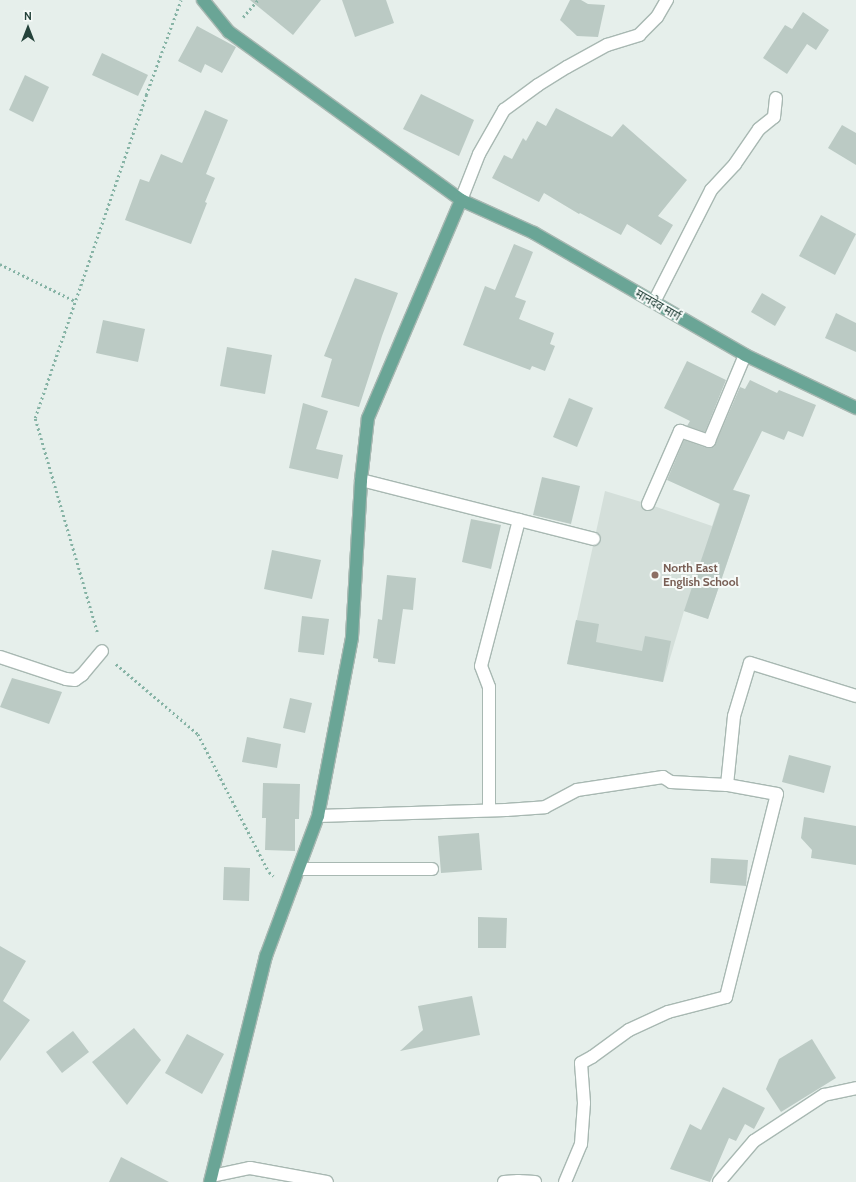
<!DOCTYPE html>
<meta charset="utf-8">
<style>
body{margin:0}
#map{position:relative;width:856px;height:1182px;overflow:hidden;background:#e6efeb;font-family:Cabin,"Noto Sans Devanagari",sans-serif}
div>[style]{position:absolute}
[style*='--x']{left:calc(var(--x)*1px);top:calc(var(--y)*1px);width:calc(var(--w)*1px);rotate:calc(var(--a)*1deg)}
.built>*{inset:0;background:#d4dfda}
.building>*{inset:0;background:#bbcac4}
.path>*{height:2.5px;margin-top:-1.25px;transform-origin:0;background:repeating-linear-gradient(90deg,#86b3a5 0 2px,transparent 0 5px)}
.roads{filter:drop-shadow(1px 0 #a8b8b2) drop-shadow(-1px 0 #a8b8b2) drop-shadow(0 1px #a8b8b2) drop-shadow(0 -1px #a8b8b2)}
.minor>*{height:12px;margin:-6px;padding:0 6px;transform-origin:6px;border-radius:6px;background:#fff}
.major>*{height:12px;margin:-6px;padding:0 6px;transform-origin:6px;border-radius:6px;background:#6aa596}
.dots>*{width:11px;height:11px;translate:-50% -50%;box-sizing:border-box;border:2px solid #f7fbf9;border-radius:50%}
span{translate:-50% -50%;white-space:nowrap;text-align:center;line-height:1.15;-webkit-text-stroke:4px #f7fbf9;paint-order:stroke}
.street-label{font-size:12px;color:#24423a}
.education-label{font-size:12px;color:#785e54;font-weight:700}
.left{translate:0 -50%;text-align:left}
.north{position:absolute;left:8px;top:8px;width:40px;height:40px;-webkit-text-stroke:3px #f7fbf9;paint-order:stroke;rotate:0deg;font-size:11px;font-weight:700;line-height:16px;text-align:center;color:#24423a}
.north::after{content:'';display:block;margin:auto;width:14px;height:18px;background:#24423a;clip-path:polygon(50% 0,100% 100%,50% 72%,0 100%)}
</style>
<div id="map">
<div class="built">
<div style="clip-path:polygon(725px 487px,750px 495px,708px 619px,684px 611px,663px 682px,567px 664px,605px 491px,648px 504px,712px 526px)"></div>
</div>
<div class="building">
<div style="clip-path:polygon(250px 0,321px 0,293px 35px)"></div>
<div style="clip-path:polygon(342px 0,386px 0,394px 23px,355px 37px)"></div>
<div style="clip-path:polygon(570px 0,581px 0,588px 4px,605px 5px,598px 37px,577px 36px,560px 20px)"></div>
<div style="clip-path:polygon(803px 12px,829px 30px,816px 50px,807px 44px,787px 74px,763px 58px,785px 25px,792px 29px)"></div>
<div style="clip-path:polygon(197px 26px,236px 47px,222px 73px,205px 64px,201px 73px,178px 61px)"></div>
<div style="clip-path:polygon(102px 53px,148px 75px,138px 96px,92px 75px)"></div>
<div style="clip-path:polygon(25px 75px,49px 87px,33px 122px,9px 110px)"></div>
<div style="clip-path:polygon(421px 94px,474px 120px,459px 156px,403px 129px)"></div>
<div style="clip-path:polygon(556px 108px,612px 137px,623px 124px,687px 180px,658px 216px,673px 225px,661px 245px,627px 224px,621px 235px,580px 213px,579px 214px,544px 193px,539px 202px,492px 178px,504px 155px,512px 159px,523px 138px,526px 141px,537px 121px,546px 126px)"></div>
<div style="clip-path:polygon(205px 110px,228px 120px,206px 174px,215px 178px,205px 202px,207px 203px,191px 244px,125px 220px,140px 179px,149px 182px,161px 154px,182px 163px)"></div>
<div style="clip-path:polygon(842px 125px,856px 133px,856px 165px,828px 148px)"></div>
<div style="clip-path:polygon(821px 215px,856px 234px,835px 275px,799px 256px)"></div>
<div style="clip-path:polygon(514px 244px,533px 252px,515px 297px,526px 301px,519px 319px,554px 333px,550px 344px,555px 346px,545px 371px,532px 366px,530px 370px,463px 345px,485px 286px,495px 290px)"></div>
<div style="clip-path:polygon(355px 278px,398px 293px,382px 336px,359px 407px,321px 397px,332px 359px,324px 356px)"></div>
<div style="clip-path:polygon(762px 293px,786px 307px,775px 326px,751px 312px)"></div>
<div style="clip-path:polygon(836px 313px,856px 323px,856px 352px,825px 338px)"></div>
<div style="clip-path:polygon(103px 320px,145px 329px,138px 362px,96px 353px)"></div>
<div style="clip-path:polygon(227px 347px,272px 355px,265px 394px,220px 386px)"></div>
<div style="clip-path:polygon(687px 361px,726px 380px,705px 432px,687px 426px,690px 421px,664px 408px)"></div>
<div style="clip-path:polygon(750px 380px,777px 393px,779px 390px,816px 405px,803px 437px,788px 431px,784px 440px,762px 431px,733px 490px,750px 495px,708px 619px,684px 611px,720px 504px,667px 480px,684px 440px,707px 448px,714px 447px,740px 387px,745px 389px)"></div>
<div style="clip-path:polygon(569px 398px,593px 408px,577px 447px,553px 437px)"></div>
<div style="clip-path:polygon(303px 403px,328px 411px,316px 449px,343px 455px,338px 479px,289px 468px)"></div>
<div style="clip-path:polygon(542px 477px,580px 486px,571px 524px,533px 515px)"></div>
<div style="clip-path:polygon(471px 519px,501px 525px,491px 569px,462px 562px)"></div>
<div style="clip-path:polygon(272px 550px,321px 560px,312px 599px,264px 589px)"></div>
<div style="clip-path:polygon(387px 575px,416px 578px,413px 610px,403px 609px,395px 664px,378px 662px,378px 659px,373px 658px,378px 619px,382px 620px)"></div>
<div style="clip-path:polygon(302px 616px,329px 619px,324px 655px,298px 652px)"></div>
<div style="clip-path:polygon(576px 620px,599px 624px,596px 642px,642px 651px,645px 636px,671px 641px,663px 682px,567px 664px)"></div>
<div style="clip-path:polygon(12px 678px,62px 692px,49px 724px,0 707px)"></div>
<div style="clip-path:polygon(290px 698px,312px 703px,305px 733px,283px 728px)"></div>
<div style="clip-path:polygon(247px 737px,281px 744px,277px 768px,242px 762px)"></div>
<div style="clip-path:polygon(789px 755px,831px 766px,824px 793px,782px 782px)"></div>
<div style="clip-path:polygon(263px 783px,300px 784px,299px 819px,295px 819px,295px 851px,265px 850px,266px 818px,262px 818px)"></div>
<div style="clip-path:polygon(804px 817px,856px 826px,856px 865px,811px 858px,812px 850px,801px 838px)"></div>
<div style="clip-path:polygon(479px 833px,482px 870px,441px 873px,438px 836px)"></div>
<div style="clip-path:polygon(711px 858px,748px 860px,746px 886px,710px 883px)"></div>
<div style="clip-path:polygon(224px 867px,250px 868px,249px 901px,223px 900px)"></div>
<div style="clip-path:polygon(478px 917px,507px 918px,506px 948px,478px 948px)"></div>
<div style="clip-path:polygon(0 946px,26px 961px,3px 1001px,30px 1020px,0 1061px)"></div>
<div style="clip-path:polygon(472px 996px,480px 1035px,400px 1051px,423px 1030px,418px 1006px)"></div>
<div style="clip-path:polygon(134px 1028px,161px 1060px,127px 1105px,92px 1062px)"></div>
<div style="clip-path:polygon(73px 1031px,89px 1052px,62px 1073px,46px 1052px)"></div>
<div style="clip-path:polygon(187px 1034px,224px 1054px,202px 1094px,165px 1073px)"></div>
<div style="clip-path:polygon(812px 1039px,836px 1078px,781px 1112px,766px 1089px,779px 1059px)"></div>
<div style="clip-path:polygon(723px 1087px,765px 1108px,754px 1129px,745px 1124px,736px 1141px,729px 1138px,710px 1182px,670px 1169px,690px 1124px,701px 1130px)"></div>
<div style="clip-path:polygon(121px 1157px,169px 1182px,109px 1182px)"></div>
</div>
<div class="path">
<div style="--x:243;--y:17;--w:23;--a:-49"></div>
<div style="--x:0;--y:264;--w:84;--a:26.3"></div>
<div style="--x:97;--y:632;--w:223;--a:-106.2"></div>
<div style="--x:35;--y:418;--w:342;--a:-71"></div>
<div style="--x:146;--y:95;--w:101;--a:-69.8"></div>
<div style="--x:116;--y:664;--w:108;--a:40.5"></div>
<div style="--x:198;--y:734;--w:155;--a:62.8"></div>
<div style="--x:269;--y:872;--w:6;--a:39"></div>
</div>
<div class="roads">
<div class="minor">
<div style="--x:461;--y:200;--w:49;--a:-68.6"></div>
<div style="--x:479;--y:154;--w:51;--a:-60.4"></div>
<div style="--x:504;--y:110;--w:42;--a:-36.3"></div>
<div style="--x:538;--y:85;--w:34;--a:-32"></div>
<div style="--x:567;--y:67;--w:46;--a:-28.8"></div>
<div style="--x:607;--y:45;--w:34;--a:-17"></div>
<div style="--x:639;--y:35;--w:25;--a:-45"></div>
<div style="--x:657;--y:17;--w:20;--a:-60"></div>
<div style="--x:654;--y:302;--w:126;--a:-63"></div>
<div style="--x:711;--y:190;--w:35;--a:-47"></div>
<div style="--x:735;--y:164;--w:42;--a:-55.6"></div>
<div style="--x:759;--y:129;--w:19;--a:-39"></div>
<div style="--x:774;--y:117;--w:19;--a:-84"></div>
<div style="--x:361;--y:480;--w:240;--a:14.2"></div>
<div style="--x:648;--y:504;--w:80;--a:-66.3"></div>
<div style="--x:680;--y:431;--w:31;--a:19"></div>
<div style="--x:709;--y:441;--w:93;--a:-67.3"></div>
<div style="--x:0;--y:657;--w:70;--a:18.4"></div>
<div style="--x:66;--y:679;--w:9;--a:6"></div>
<div style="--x:75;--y:680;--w:9;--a:-36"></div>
<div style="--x:82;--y:675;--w:31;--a:-50"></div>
<div style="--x:489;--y:810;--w:123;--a:-90"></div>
<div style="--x:489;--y:687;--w:22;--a:-111"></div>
<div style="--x:481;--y:666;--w:151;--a:-75.4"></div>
<div style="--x:318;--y:816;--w:188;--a:-1.8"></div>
<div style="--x:506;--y:810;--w:39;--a:-4"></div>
<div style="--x:545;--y:807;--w:36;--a:-28"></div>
<div style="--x:577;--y:790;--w:87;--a:-8.6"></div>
<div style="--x:663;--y:777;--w:9;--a:32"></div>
<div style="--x:671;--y:782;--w:56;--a:3.1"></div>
<div style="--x:299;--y:869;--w:133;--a:0"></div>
<div style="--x:212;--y:1176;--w:39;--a:-12"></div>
<div style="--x:250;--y:1168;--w:78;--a:10.3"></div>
<div style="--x:504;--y:1182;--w:14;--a:-4"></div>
<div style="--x:518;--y:1181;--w:17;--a:3"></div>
<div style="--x:565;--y:1182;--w:41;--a:-67.2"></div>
<div style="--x:581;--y:1144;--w:41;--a:-85.8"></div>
<div style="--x:584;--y:1103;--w:40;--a:-94.3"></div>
<div style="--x:581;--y:1063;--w:13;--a:-29"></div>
<div style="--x:592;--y:1057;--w:46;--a:-36.1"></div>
<div style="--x:629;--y:1030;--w:43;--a:-24.8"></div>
<div style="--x:668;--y:1012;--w:60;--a:-14.5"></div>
<div style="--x:726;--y:997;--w:209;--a:-75.9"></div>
<div style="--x:777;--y:794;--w:51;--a:-169.8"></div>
<div style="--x:727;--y:785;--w:69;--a:-84.2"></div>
<div style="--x:734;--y:716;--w:55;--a:-73.2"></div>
<div style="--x:750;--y:663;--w:111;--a:17.3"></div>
<div style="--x:719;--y:1182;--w:54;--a:-49.5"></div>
<div style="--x:754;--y:1141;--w:84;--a:-33.3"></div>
<div style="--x:824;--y:1095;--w:33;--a:-12"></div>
</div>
<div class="major">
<div style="--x:203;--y:0;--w:41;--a:50.9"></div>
<div style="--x:229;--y:32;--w:286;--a:35.9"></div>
<div style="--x:461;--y:200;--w:80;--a:24.3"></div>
<div style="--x:534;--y:233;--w:244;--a:30"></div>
<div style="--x:745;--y:355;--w:123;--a:25.5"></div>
<div style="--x:210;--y:1182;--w:233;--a:-76.1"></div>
<div style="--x:266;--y:956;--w:149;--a:-69.6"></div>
<div style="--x:318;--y:816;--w:182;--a:-79.2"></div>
<div style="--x:352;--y:637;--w:157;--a:-86.7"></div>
<div style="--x:361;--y:480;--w:62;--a:-83.6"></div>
<div style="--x:368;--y:418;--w:237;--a:-66.9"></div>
</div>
</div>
<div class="dots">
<div style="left:655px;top:575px;background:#8d6e63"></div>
</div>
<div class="street-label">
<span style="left:658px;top:305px;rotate:30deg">मानदेव मार्ग</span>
</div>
<div class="education-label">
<span class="left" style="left:663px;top:575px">North East<br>English School</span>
</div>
<div class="north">N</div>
</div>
